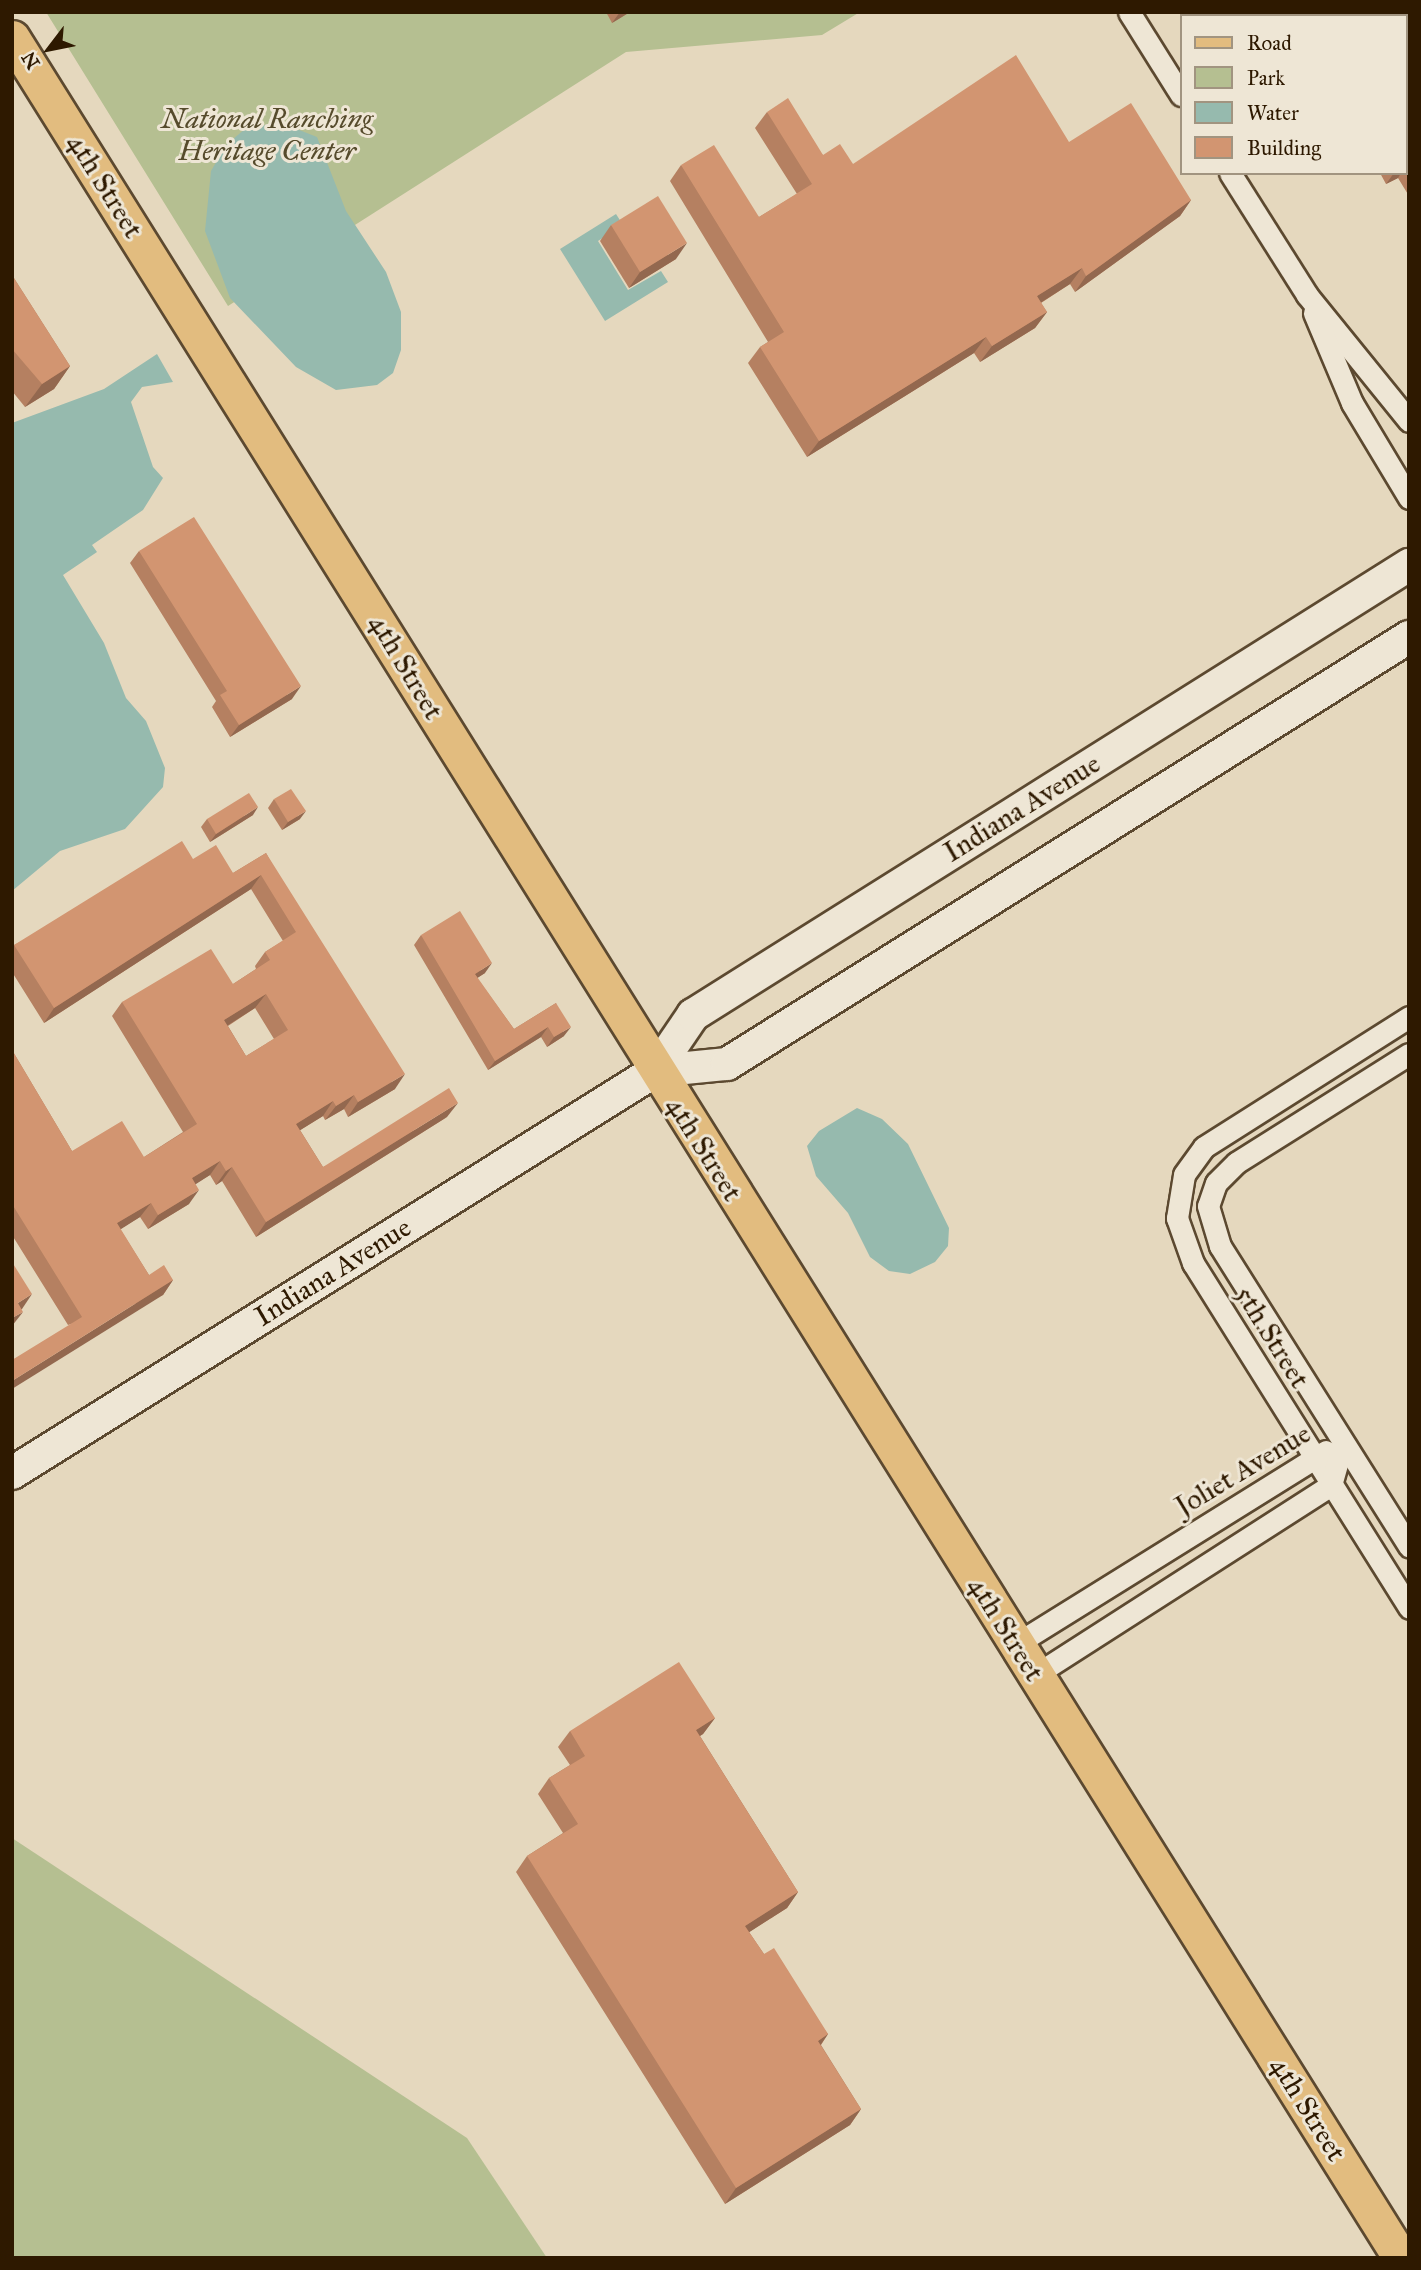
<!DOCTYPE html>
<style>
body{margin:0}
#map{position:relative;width:1421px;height:2270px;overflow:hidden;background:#e5d8be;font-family:"IM FELL Great Primer",serif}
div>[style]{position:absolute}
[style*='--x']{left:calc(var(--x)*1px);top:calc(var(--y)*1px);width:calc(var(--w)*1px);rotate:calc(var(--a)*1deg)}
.green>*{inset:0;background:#b5bf91}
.water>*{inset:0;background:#96baae}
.roads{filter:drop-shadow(2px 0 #5c4930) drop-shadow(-2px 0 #5c4930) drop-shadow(0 2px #5c4930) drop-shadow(0 -2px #5c4930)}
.street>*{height:21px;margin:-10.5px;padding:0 10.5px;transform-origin:10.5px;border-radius:10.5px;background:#eee6d5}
.secondary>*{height:32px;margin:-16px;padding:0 16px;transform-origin:16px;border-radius:16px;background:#eee6d5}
.primary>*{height:35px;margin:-17.5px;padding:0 17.5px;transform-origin:17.5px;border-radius:17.5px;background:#e2bc7f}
.wall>*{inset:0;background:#b58061}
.shaded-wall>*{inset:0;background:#93684f}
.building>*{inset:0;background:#d29571}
span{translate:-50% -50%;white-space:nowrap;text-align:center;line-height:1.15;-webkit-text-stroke:6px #eee6d5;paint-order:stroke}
.park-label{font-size:28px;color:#564b2c;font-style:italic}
.street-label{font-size:28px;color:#2e1900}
.frame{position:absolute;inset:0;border:14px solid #2e1900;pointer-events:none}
.legend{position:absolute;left:1180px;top:14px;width:228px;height:161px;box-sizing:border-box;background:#eee6d5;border:2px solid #a19480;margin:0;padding:9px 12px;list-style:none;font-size:21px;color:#2e1900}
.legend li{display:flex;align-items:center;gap:14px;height:35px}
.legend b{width:35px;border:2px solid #a19480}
.north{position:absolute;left:14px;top:14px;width:70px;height:70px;-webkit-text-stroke:5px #eee6d5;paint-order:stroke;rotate:238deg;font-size:19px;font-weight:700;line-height:28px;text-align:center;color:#2e1900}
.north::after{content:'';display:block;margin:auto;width:24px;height:32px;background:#2e1900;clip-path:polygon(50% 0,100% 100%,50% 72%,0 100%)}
</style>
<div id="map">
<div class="green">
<div style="clip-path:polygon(46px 12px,860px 12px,822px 35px,626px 52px,228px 306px)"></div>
<div style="clip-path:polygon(12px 1838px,467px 2138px,547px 2258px,12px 2258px)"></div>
</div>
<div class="water">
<div style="clip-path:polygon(279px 122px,317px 137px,346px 211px,386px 272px,401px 312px,401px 350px,393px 373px,377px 385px,336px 390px,296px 367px,230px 298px,205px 231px,211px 171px,226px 145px,245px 129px)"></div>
<div style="clip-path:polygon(616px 214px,623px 225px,598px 241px,628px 290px,661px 271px,668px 282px,605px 321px,560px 249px)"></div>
<div style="clip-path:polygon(157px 354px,173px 382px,142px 387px,131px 402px,153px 467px,163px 478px,143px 510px,92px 545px,97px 552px,63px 575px,104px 643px,126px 698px,146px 721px,165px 768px,163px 787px,125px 829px,60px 851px,12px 891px,12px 423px,104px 389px)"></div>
<div style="clip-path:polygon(857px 1108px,882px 1119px,908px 1144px,949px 1228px,948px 1246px,935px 1262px,910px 1274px,889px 1271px,870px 1257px,848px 1213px,816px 1176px,807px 1146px,819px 1131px)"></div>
</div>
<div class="roads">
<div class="street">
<div style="--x:1129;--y:12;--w:98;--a:57.9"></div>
<div style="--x:1230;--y:173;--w:144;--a:57.7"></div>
<div style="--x:1307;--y:295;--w:162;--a:51"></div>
<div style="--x:1314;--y:313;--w:98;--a:67.1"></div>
<div style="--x:1352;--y:403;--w:111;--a:59"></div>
<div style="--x:1409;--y:1017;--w:243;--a:147.6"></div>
<div style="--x:1204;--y:1147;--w:34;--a:126"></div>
<div style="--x:1184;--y:1175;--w:44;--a:99.2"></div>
<div style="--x:1177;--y:1218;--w:48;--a:70.4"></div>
<div style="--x:1193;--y:1263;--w:407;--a:57.9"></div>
<div style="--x:1409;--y:1054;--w:204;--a:147.8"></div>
<div style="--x:1236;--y:1163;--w:28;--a:135"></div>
<div style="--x:1216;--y:1183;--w:24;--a:109"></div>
<div style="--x:1208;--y:1206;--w:42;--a:73.3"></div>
<div style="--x:1220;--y:1246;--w:355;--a:57.8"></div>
<div style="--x:1016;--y:1644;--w:365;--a:-31.9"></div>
<div style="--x:1035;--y:1675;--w:352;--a:-32.7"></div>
<div style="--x:1331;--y:1485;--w:44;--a:-74.1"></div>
</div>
<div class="secondary">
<div style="--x:655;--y:1071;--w:72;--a:-5.6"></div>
<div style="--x:727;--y:1064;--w:805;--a:-32.05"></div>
<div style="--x:12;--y:1473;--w:758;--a:-32.01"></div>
<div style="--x:655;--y:1071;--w:68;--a:-55.8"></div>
<div style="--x:693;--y:1015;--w:846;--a:-32.15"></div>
</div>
<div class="primary">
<div style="--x:12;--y:38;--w:2619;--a:57.97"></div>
</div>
</div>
<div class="wall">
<div style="clip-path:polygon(606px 12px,630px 12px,612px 23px)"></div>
<div style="clip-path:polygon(1268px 12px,1300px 12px,1294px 16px,1271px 16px)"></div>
<div style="clip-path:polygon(1338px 12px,1409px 12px,1409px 196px,1398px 178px,1386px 184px,1380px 173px,1405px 173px,1405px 16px,1340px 16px)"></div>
<div style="clip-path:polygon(767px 112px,823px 155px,853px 164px,1069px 142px,1191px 200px,1180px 216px,1075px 292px,1070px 284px,1041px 303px,1047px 312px,1035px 328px,980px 362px,974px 353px,807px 457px,748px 363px,760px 347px,768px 342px,670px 181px,681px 165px,759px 217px,797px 194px,755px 128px)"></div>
<div style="clip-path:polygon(611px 225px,676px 259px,629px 288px,600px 241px)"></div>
<div style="clip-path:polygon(12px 275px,70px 366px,54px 389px,25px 407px,12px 391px)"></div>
<div style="clip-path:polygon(139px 551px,292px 699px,230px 737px,212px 707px,216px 701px,130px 563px)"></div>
<div style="clip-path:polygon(274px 799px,300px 819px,282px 830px,268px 808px)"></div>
<div style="clip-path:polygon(253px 815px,210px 842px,201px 827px,207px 819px)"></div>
<div style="clip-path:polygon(evenodd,266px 853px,395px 1089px,348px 1117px,344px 1109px,325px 1120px,323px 1116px,300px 1130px,323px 1167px,447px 1117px,256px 1237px,222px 1181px,216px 1185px,210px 1175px,195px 1184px,189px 1204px,148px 1229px,140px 1217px,120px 1229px,149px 1275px,173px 1280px,163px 1295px,68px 1325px,12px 1235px,12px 1050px,72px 1151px,144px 1157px,183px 1132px,112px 1016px,122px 1002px,233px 984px,256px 969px,255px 966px,265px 952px,283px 941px,251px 889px,44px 1023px,12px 972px,12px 947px,14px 945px,193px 859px,233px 873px,266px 853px,255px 1008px,274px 1039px,246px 1056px,228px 1026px,255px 1008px)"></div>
<div style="clip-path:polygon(421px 935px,485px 973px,477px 978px,514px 1029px,556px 1003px,564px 1036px,547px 1047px,541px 1037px,488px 1070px,414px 945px)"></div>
<div style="clip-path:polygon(715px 1718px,703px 1734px,700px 1736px,798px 1892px,787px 1908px,749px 1932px,764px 1954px,828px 2034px,821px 2045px,861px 2109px,850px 2125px,725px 2204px,516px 1872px,527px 1856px,563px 1833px,538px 1794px,549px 1778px,570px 1765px,558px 1747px,570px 1731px)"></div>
</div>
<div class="shaded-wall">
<div style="clip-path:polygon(620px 12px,630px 12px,612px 23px)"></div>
<div style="clip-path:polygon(1287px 12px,1300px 12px,1294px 16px,1285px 16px)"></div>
<div style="clip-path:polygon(1394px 173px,1401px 173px,1398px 178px,1386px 184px)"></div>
<div style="clip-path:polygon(1191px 200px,1180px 216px,1075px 292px,1086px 276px)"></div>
<div style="clip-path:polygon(687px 243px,676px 259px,629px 288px,640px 272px)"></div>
<div style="clip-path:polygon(1082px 268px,1070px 284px,1026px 312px,1037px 296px)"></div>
<div style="clip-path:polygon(1047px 312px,1035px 328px,980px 362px,992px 346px)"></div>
<div style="clip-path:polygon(986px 337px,974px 353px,807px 457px,819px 441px)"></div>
<div style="clip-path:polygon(70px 366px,54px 389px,25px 407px,42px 384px)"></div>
<div style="clip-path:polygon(301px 686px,292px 699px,230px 737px,239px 725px)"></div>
<div style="clip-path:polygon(258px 807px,253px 815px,210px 842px,216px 834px)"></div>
<div style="clip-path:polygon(306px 811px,300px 819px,282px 830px,288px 822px)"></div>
<div style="clip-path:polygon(261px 875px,251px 889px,44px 1023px,54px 1008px)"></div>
<div style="clip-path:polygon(492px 963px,485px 973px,468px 984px,475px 974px)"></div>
<div style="clip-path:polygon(266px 994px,255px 1008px,214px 1034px,224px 1020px)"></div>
<div style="clip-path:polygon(548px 1027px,541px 1037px,488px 1070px,495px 1061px)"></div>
<div style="clip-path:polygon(571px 1027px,564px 1036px,547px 1047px,554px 1037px)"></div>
<div style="clip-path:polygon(405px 1074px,395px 1089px,348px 1117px,358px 1102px)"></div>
<div style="clip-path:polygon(354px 1095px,344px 1109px,325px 1120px,336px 1106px)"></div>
<div style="clip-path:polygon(333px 1101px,323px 1116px,286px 1139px,296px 1124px)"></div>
<div style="clip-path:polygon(458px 1103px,447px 1117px,256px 1237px,266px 1222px)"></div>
<div style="clip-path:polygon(220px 1161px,210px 1175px,182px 1193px,192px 1178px)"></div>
<div style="clip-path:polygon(232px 1167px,222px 1181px,216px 1185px,226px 1171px)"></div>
<div style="clip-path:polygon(199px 1190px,189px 1204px,148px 1229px,158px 1215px)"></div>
<div style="clip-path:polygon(151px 1203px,140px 1217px,107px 1238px,117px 1223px)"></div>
<div style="clip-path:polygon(173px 1280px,163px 1295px,12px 1389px,12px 1381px)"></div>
<div style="clip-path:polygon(32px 1294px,22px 1309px,12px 1315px,18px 1303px)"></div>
<div style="clip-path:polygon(23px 1312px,12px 1326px,12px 1318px)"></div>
<div style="clip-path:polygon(715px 1718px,703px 1734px,684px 1746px,696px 1730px)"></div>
<div style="clip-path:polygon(798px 1892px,787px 1908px,734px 1942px,745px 1926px)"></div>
<div style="clip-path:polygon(828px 2034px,817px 2050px,818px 2041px)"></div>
<div style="clip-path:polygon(861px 2109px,850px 2125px,725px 2204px,736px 2188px)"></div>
</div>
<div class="building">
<div style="clip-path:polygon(1364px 12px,1409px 12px,1409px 160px,1405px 162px,1405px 16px,1366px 16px)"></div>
<div style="clip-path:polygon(1016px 55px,1069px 142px,1131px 103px,1191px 200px,1086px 276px,1082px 268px,1037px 296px,1047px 312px,992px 346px,986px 337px,819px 441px,760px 347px,784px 332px,681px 165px,714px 145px,759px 217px,812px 184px,767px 112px,788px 98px,823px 155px,840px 144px,853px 164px)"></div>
<div style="clip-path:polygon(658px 196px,687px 243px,640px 272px,611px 225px)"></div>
<div style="clip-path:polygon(12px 275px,70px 366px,42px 384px,12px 349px)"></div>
<div style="clip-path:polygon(194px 517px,301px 686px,239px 725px,220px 695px,227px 691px,139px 551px)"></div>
<div style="clip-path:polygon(291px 789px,306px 811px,288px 822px,274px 799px)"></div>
<div style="clip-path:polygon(249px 793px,258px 807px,216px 834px,207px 819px)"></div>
<div style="clip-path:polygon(evenodd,182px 841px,193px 859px,216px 845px,233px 873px,266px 853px,405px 1074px,358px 1102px,354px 1095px,336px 1106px,333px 1101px,296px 1124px,323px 1167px,449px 1088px,458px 1103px,266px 1222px,232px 1167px,226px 1171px,220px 1161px,192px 1178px,199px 1190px,158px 1215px,151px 1203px,117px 1223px,149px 1275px,164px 1265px,173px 1280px,12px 1381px,12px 1360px,82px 1317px,12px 1204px,12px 1050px,72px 1151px,122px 1121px,144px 1157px,197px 1124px,122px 1002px,211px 949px,233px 984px,270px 960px,265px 952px,296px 932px,261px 875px,54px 1008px,14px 945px,182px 841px,266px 994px,288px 1030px,246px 1056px,224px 1020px,266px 994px)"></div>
<div style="clip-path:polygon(460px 911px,492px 963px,475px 974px,514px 1029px,556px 1003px,571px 1027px,554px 1037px,548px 1027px,495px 1061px,421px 935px)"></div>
<div style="clip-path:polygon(12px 1262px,32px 1294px,18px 1303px,23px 1312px,12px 1318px)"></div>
<div style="clip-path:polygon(679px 1662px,715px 1718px,696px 1730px,798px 1892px,745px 1926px,764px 1954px,774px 1948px,828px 2034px,818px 2041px,861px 2109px,736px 2188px,527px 1856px,578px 1824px,549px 1778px,585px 1756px,570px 1731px)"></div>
</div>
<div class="park-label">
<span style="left:267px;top:135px">National Ranching<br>Heritage Center</span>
</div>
<div class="street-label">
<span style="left:105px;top:186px;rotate:58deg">4th Street</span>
<span style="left:406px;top:667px;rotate:59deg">4th Street</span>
<span style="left:1022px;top:808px;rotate:-32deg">Indiana Avenue</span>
<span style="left:704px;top:1149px;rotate:58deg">4th Street</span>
<span style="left:333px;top:1272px;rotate:-32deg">Indiana Avenue</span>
<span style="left:1272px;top:1337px;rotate:58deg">5th Street</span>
<span style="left:1243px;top:1470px;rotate:-31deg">Joliet Avenue</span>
<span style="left:1006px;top:1629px;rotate:58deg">4th Street</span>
<span style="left:1308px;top:2109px;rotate:58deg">4th Street</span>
</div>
<div class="frame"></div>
<ul class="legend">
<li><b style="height:9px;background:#e2bc7f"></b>Road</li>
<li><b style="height:19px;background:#b5bf91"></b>Park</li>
<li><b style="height:19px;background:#96baae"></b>Water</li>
<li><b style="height:19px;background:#d29571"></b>Building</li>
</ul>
<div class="north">N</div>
</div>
